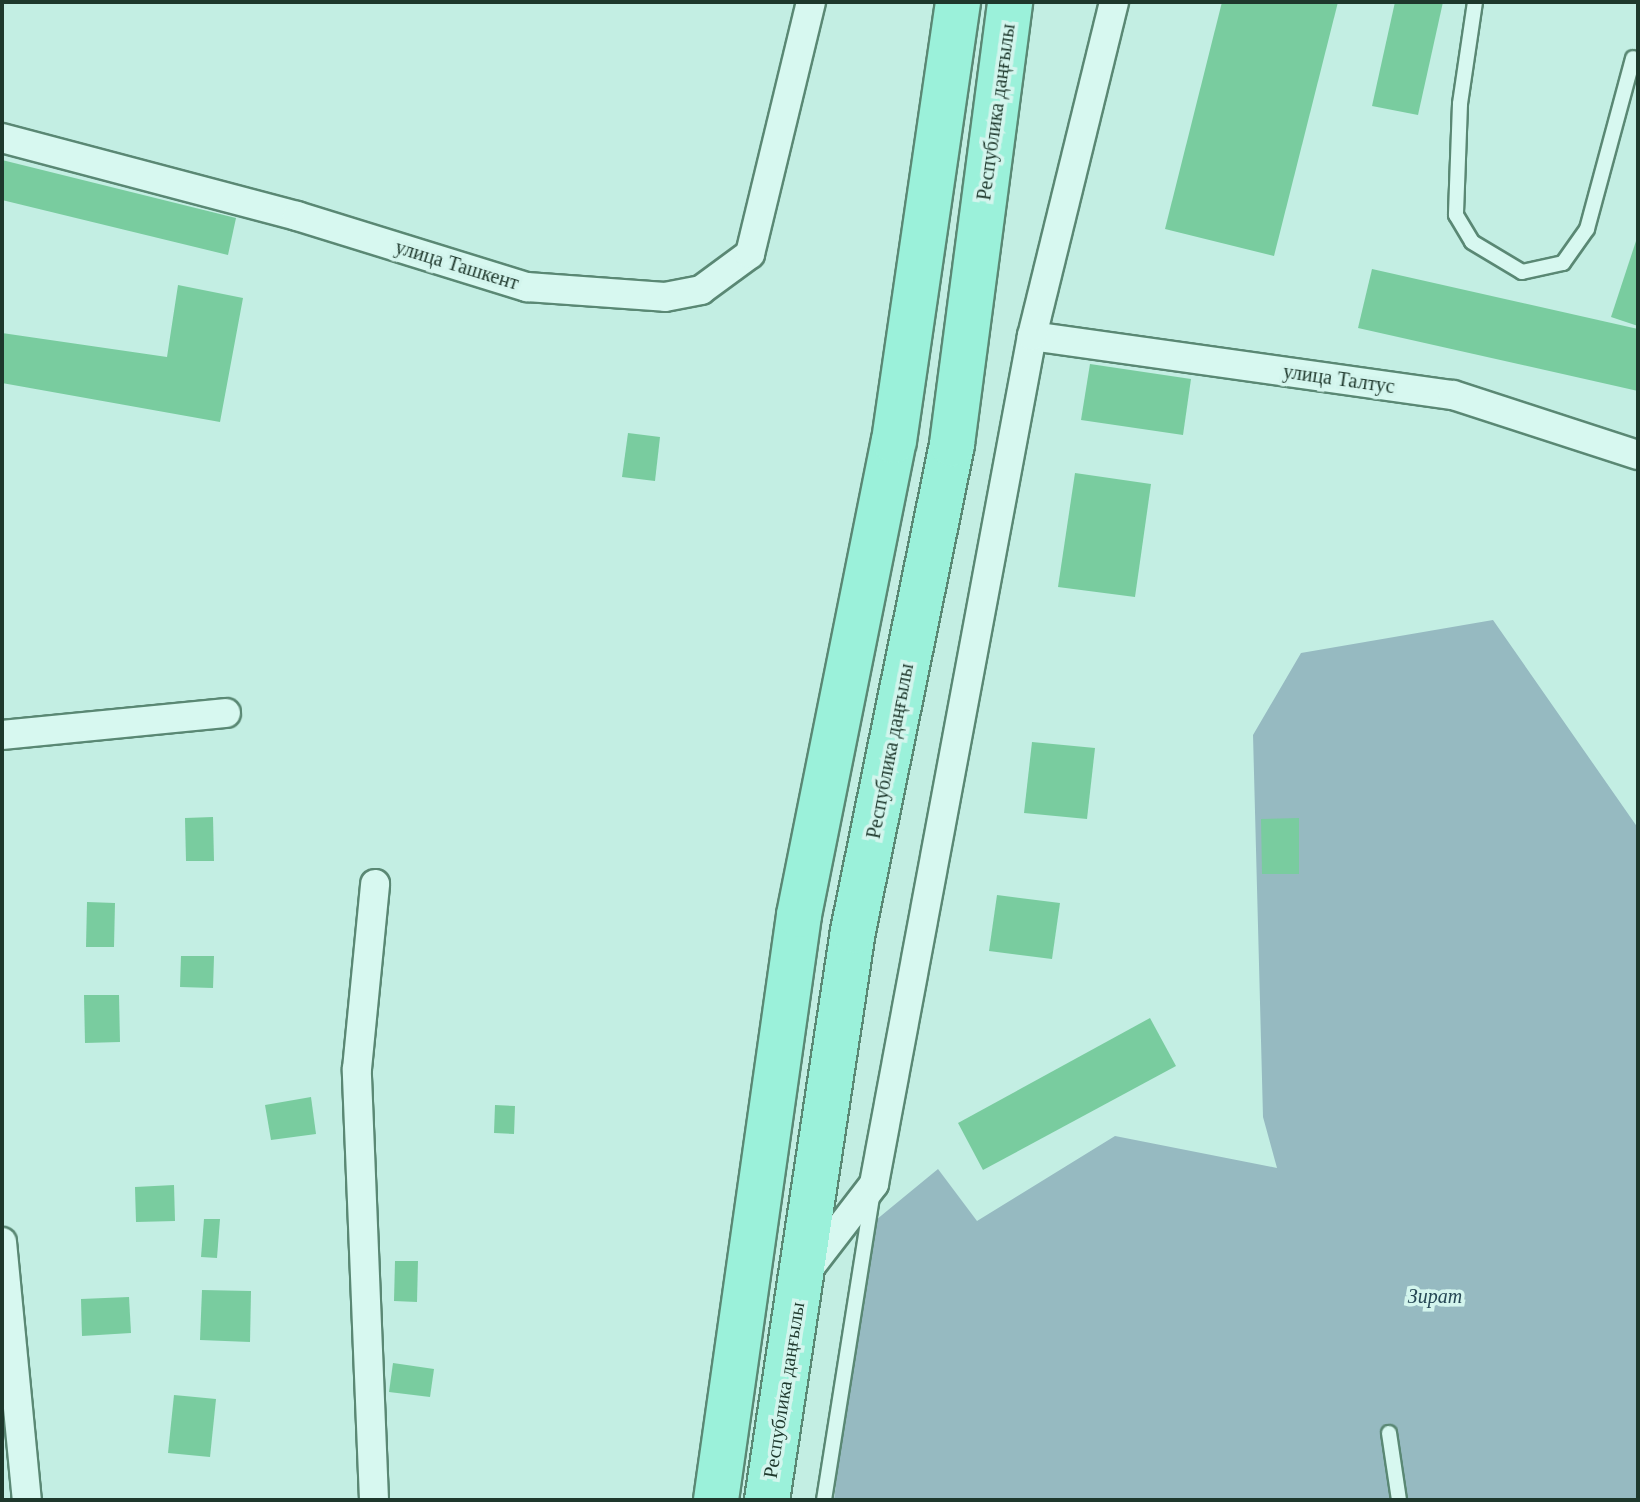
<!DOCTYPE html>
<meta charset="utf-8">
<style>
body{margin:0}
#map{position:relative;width:1640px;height:1502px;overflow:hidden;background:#c3eee3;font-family:"Times New Roman",serif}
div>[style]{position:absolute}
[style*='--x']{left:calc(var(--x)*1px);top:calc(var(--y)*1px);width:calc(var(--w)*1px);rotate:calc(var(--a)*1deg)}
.cemetery>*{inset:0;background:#96bac1}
.building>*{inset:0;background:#79cc9f}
.roads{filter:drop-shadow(2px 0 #5a8874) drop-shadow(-2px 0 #5a8874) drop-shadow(0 2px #5a8874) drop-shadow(0 -2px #5a8874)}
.lane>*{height:14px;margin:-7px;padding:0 7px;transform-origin:7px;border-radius:7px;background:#d7f8f0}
.street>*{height:28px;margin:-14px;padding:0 14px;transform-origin:14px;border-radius:14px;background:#d7f8f0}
.primary>*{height:44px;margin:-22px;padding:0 22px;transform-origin:22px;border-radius:22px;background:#9bf1da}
span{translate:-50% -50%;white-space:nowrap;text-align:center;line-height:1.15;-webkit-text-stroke:7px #d3f5ed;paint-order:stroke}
.street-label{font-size:20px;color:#1e382c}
.park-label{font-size:20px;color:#254654;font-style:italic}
.frame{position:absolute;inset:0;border:4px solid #1e382c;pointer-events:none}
</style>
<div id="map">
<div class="cemetery">
<div style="clip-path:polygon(1493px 620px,1638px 828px,1638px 1500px,834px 1500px,865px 1229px,938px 1169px,977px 1221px,1115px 1136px,1277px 1168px,1263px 1117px,1253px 735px,1301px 653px)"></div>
</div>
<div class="building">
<div style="clip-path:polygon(1222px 2px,1338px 2px,1274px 256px,1165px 229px)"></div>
<div style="clip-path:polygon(1395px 2px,1443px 2px,1418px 115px,1372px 106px)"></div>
<div style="clip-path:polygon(2px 160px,236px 218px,228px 255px,2px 200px)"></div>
<div style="clip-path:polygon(1637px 238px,1638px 238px,1638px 326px,1611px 317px)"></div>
<div style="clip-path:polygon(1372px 269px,1638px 329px,1638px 391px,1358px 328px)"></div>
<div style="clip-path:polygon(178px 285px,243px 298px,220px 422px,2px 383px,2px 333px,167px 357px)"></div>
<div style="clip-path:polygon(1090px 364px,1191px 379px,1183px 435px,1081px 420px)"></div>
<div style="clip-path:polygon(628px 433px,660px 437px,655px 481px,622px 477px)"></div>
<div style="clip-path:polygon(1075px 473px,1151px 484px,1135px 597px,1058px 587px)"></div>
<div style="clip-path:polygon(1032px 742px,1095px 748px,1087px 819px,1024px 813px)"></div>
<div style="clip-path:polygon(213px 817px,214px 861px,186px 861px,185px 818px)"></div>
<div style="clip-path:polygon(1299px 818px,1299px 874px,1262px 874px,1261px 819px)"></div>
<div style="clip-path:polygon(997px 895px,1060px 903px,1052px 959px,989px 951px)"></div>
<div style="clip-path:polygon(87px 902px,115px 903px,114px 947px,86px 947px)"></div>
<div style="clip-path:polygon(181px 956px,214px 956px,213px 988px,180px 987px)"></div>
<div style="clip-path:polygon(84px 995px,119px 995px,120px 1042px,85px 1043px)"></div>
<div style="clip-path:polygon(1150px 1018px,1176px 1066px,983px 1170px,958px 1123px)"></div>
<div style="clip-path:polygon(311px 1097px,316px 1134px,271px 1140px,265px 1105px)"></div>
<div style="clip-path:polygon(495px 1105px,515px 1106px,514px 1134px,494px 1133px)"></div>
<div style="clip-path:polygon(174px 1185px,175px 1221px,136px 1222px,135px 1187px)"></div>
<div style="clip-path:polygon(204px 1219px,220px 1219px,217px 1258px,201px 1257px)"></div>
<div style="clip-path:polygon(395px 1261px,418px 1261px,417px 1302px,394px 1301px)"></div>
<div style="clip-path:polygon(202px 1290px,251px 1291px,250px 1342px,200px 1340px)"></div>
<div style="clip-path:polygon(129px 1297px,131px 1333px,82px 1336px,81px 1299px)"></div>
<div style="clip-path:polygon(393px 1363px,434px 1369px,430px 1397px,389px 1392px)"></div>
<div style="clip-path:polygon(174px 1395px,216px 1399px,210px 1457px,168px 1453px)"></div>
</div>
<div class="roads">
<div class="lane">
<div style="--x:1475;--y:2;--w:103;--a:98.4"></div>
<div style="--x:1460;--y:104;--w:111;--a:92.1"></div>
<div style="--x:1456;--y:215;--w:31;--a:59"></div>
<div style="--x:1472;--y:242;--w:58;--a:31"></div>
<div style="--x:1522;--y:272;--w:42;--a:-12.4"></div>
<div style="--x:1563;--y:263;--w:42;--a:-54.8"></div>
<div style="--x:1587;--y:229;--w:177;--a:-74.9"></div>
<div style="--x:1389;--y:1433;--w:68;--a:81.5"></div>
<div style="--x:824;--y:1500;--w:308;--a:-81"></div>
</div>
<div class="street">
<div style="--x:2;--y:138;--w:305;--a:14.8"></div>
<div style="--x:297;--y:216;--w:241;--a:17.2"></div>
<div style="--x:527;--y:287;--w:138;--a:4.1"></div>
<div style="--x:665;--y:297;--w:37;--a:-11"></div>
<div style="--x:701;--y:290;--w:61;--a:-36.3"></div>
<div style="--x:750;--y:254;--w:259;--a:-76.4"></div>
<div style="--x:1032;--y:336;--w:425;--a:8"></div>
<div style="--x:1453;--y:395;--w:194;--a:18"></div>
<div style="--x:2;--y:735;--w:225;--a:-5.6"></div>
<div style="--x:2;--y:1242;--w:259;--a:84.5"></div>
<div style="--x:804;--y:1275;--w:115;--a:-52.4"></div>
<div style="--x:874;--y:1184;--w:863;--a:-79.45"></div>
<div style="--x:1032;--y:336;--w:344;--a:-76.2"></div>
<div style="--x:374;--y:1500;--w:431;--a:-92.3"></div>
<div style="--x:357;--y:1069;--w:186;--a:-84.4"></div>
</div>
<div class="primary">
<div style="--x:716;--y:1500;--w:591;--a:-81.92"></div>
<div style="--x:799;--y:915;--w:483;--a:-78.7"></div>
<div style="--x:894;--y:441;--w:444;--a:-81.7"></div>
<div style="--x:767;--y:1500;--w:575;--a:-81.41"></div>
<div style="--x:853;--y:931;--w:497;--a:-78.5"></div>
<div style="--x:952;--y:444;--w:446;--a:-82.5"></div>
</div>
</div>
<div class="street-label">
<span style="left:996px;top:112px;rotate:-82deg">Республика даңғылы</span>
<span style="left:457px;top:265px;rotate:17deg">улица Ташкент</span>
<span style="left:1339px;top:379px;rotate:8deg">улица Талтус</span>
<span style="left:890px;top:751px;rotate:-79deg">Республика даңғылы</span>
<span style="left:784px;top:1390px;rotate:-81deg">Республика даңғылы</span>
</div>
<div class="park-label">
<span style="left:1435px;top:1296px">Зират</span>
</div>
<div class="frame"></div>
</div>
